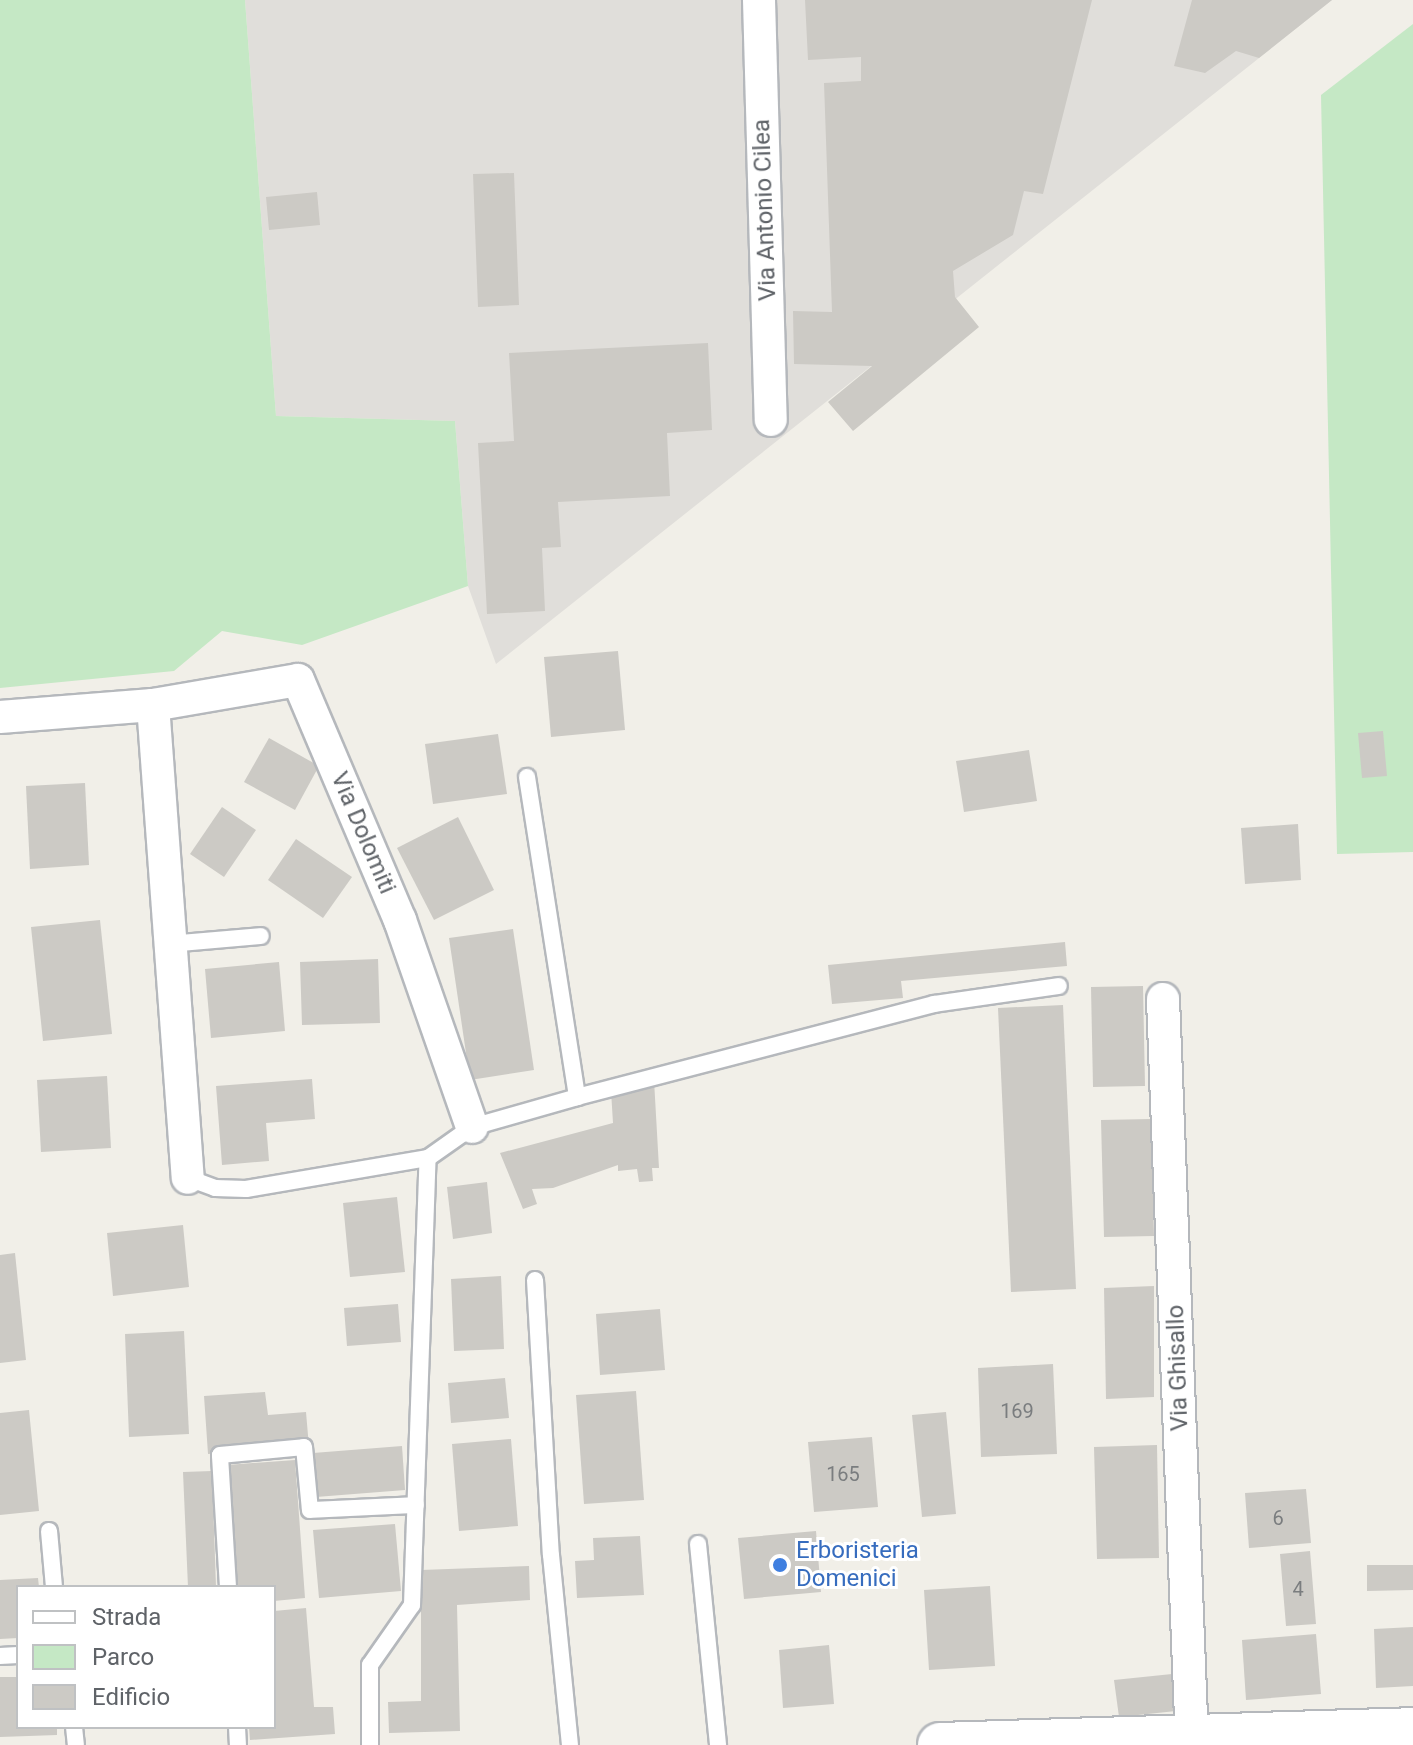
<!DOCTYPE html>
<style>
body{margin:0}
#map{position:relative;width:1413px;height:1745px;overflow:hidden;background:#f1efe8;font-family:Roboto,sans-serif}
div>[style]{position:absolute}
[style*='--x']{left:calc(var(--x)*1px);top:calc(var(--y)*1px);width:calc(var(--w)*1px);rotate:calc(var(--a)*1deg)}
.industrial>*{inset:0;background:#e0deda}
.green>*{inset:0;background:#c5e8c5}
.building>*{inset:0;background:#cccac5}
.roads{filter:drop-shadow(2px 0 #b5b8bc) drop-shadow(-2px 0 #b5b8bc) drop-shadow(0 2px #b5b8bc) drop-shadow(0 -2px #b5b8bc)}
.lane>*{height:16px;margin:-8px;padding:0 8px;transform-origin:8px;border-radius:8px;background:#fff}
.street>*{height:32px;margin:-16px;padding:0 16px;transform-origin:16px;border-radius:16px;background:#fff}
.secondary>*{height:44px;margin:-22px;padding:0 22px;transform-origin:22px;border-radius:22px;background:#fff}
.dots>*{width:22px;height:22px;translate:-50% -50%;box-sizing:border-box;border:4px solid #fff;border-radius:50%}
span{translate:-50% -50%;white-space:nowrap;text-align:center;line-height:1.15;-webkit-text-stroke:6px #fff;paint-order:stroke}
.number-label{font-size:20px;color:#7a7d7f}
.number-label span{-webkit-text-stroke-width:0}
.street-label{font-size:24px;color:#5f6368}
.shop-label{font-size:24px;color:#366cbe}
.left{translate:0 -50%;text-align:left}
.legend{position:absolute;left:16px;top:1585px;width:260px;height:144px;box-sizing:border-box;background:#fff;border:2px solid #bfc1c3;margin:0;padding:10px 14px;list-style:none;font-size:24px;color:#5f6368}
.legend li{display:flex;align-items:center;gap:16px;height:40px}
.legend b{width:40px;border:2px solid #bfc1c3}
</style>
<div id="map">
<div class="industrial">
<div style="clip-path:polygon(245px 0,1332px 0,496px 664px,468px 586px,455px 421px,276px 416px)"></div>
</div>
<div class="green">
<div style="clip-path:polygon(0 0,245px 0,276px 416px,455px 421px,468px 586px,302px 645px,222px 631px,174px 671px,0 688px)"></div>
<div style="clip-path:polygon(1413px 24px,1413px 852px,1337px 854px,1321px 95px)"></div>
</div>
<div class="building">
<div style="clip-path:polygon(805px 0,1092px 0,1043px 194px,1024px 191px,1013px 235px,953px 271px,955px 297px,979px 327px,853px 431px,828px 402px,872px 366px,794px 364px,793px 311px,832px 312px,824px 83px,861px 81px,861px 57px,808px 60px)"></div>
<div style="clip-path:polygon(1192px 0,1332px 0,1259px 58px,1236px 51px,1205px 73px,1174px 66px)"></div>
<div style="clip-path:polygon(514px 173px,519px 305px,478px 307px,473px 174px)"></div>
<div style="clip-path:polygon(317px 192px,320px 225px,269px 230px,266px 197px)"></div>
<div style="clip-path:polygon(708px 343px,712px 430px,667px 433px,670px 496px,558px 502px,561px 547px,542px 548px,545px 611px,487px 614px,478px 443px,514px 441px,509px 353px)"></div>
<div style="clip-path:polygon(618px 651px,625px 730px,551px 737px,544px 657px)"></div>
<div style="clip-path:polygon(1383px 731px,1387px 776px,1362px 778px,1358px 733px)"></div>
<div style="clip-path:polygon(498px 734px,507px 794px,433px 804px,425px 744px)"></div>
<div style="clip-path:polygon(269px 738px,319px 766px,295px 810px,244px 782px)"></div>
<div style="clip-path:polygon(1029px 750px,1037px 801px,964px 812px,956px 761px)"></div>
<div style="clip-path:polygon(85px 783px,89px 865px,30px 869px,26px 786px)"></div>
<div style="clip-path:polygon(222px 807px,256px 830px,224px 877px,190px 854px)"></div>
<div style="clip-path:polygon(458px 817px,494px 890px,434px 920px,397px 848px)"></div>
<div style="clip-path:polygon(1298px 824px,1301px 880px,1245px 884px,1241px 828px)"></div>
<div style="clip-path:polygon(296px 839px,352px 877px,323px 918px,268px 880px)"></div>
<div style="clip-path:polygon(100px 920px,112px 1034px,43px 1041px,31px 927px)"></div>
<div style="clip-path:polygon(513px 929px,534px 1070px,470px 1080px,449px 938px)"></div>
<div style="clip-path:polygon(1065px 942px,1067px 966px,901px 981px,903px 998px,832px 1004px,828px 965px)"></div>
<div style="clip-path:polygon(378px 959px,380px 1023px,302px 1025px,300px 962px)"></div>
<div style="clip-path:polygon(279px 962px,285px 1031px,211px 1038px,205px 969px)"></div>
<div style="clip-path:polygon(1143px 986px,1145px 1086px,1093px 1087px,1091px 987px)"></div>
<div style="clip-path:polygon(1063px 1005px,1076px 1289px,1011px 1292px,998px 1008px)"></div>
<div style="clip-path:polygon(107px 1076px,111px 1148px,41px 1152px,37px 1080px)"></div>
<div style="clip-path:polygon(312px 1079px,315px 1119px,266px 1123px,269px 1161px,222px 1165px,216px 1086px)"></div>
<div style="clip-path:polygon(654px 1080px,659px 1168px,652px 1168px,653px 1181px,639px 1182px,637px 1169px,618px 1171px,618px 1165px,553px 1188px,532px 1189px,537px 1204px,523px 1209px,500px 1153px,613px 1123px,611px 1091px)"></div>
<div style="clip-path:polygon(1151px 1119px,1154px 1236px,1104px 1237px,1101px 1120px)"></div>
<div style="clip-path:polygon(487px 1182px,492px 1233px,453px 1239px,447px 1187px)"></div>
<div style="clip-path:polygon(397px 1197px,405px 1272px,350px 1277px,343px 1203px)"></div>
<div style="clip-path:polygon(183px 1225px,189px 1287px,113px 1296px,107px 1233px)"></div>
<div style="clip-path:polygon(15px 1253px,26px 1360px,0 1363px,0 1255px)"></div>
<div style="clip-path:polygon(501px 1276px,504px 1349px,454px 1351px,451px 1279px)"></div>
<div style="clip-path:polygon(1154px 1286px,1154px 1397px,1106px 1399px,1104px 1288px)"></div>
<div style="clip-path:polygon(398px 1304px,401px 1342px,347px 1346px,344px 1308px)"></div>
<div style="clip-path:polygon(660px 1309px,665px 1370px,600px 1375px,596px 1314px)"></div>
<div style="clip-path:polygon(184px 1331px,189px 1434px,129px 1437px,125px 1334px)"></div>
<div style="clip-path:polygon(1053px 1364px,1057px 1454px,981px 1457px,978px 1368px)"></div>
<div style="clip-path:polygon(505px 1378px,509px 1418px,451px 1423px,448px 1383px)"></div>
<div style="clip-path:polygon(636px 1391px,644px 1500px,584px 1504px,576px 1395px)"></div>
<div style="clip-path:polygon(265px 1392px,268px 1415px,306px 1412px,309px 1447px,208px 1454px,204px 1396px)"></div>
<div style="clip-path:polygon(29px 1410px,39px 1511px,0 1515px,0 1413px)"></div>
<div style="clip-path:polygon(946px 1412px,956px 1514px,922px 1517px,912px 1415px)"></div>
<div style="clip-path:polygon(872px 1437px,878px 1507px,814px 1512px,808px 1442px)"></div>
<div style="clip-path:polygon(511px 1439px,518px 1526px,459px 1531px,452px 1444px)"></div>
<div style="clip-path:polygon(1157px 1445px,1159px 1558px,1097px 1559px,1094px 1447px)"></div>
<div style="clip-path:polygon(402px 1446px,405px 1490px,316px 1497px,313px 1453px)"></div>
<div style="clip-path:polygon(295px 1460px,305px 1598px,274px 1601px,274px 1587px,236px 1587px,227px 1465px)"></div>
<div style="clip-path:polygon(212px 1471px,216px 1587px,188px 1587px,183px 1472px)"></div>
<div style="clip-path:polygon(1306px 1489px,1311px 1543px,1249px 1548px,1245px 1493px)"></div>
<div style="clip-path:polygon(395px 1524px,401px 1591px,319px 1598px,313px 1530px)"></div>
<div style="clip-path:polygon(816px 1531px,821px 1592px,744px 1599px,738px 1538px)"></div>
<div style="clip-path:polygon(640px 1536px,644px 1595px,577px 1598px,575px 1561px,594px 1560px,593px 1538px)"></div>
<div style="clip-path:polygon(1310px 1551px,1316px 1624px,1286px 1626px,1280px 1554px)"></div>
<div style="clip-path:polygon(1367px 1565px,1413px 1565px,1413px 1590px,1367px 1591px)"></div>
<div style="clip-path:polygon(529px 1566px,530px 1600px,457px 1605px,460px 1731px,389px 1733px,388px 1702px,421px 1701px,421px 1570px)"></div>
<div style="clip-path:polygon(38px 1578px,39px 1587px,18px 1587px,18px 1638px,0 1639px,0 1580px)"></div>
<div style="clip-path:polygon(990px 1586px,995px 1666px,929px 1670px,924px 1590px)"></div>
<div style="clip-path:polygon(306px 1608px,314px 1707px,333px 1707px,335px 1734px,250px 1740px,249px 1727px,274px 1727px,274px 1611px)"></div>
<div style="clip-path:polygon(1413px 1627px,1413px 1686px,1376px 1688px,1374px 1629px)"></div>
<div style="clip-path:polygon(1316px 1634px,1321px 1694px,1246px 1700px,1242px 1640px)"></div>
<div style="clip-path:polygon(829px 1645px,834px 1704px,783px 1708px,779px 1650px)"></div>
<div style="clip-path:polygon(1172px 1674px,1176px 1711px,1119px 1717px,1114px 1680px)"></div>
<div style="clip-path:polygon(0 1677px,18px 1677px,18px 1727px,57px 1727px,57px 1735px,0 1737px)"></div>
</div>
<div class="roads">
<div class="lane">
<div style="--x:527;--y:777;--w:324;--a:81.1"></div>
<div style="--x:168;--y:944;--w:93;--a:-4.9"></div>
<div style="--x:188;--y:1178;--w:29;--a:20"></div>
<div style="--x:215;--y:1188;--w:31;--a:2"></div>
<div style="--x:246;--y:1189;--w:185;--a:-9.7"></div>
<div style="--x:428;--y:1158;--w:54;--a:-35.2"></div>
<div style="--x:472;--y:1127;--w:109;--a:-15.9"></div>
<div style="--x:577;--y:1097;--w:369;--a:-14.6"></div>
<div style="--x:934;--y:1004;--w:126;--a:-8.2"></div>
<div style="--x:535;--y:1280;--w:275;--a:86.7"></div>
<div style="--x:551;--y:1555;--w:191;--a:84.3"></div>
<div style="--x:49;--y:1531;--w:56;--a:84.9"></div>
<div style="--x:698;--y:1544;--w:202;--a:84.3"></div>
<div style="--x:228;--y:1587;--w:132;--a:-93.5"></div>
<div style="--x:220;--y:1455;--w:84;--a:-5.4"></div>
<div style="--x:304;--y:1447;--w:63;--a:84.6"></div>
<div style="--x:310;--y:1510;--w:106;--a:-2.7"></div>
<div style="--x:0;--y:1656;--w:18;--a:-3"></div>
<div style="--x:74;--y:1727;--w:18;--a:84"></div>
<div style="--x:237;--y:1727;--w:18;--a:87"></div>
<div style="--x:370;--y:1745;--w:80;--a:-90"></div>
<div style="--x:370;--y:1665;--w:73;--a:-55"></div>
<div style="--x:412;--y:1605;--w:447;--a:-88"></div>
</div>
<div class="street">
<div style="--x:759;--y:0;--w:420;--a:88.4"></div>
<div style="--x:153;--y:705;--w:474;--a:85.8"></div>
<div style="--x:0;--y:717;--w:153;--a:-4.5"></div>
<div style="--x:153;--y:705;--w:147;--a:-9.8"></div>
<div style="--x:298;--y:680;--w:261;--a:67"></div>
<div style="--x:400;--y:920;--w:219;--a:70.8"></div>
<div style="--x:1163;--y:999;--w:747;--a:87.77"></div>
</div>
<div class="secondary">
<div style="--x:940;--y:1745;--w:473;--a:-1.8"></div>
</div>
</div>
<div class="dots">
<div style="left:780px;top:1565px;background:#3f7fe0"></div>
</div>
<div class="number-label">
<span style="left:1017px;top:1411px">169</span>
<span style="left:843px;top:1474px">165</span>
<span style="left:1278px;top:1518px">6</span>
<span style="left:1298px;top:1589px">4</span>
</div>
<div class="street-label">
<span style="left:765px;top:210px;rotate:-92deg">Via Antonio Cilea</span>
<span style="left:363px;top:833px;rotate:67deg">Via Dolomiti</span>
<span style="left:1178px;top:1368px;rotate:-92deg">Via Ghisallo</span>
</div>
<div class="shop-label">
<span class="left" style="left:796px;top:1565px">Erboristeria<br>Domenici</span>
</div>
<ul class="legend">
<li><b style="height:10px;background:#fff"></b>Strada</li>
<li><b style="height:22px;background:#c5e8c5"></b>Parco</li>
<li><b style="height:22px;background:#cccac5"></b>Edificio</li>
</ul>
</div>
